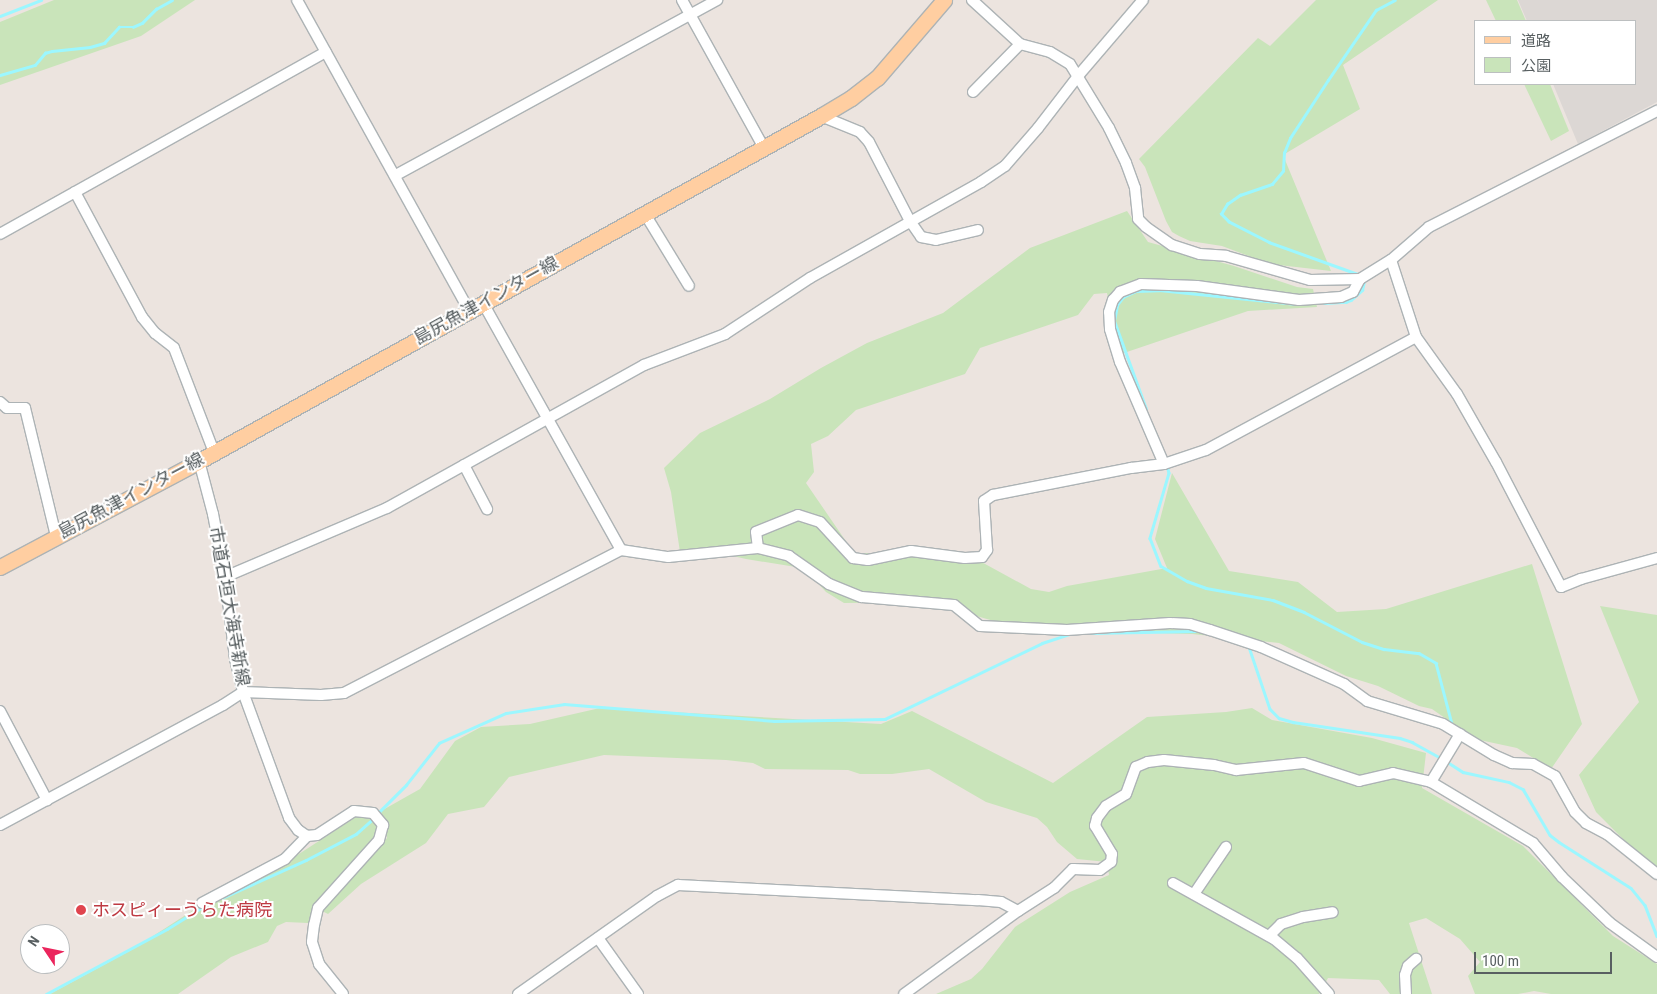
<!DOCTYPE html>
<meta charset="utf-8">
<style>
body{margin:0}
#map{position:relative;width:1657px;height:994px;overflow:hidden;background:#ece4df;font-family:"Roboto Condensed","Noto Sans JP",sans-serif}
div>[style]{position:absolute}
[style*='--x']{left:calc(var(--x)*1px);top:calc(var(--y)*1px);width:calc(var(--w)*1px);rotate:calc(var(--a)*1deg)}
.industrial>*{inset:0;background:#dcd7d4}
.green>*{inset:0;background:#c9e4ba}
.stream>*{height:2.5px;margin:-1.25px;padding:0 1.25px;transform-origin:1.25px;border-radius:1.25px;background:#9cf7ff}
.roads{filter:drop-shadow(1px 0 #adb3b5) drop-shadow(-1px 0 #adb3b5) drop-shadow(0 1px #adb3b5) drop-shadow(0 -1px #adb3b5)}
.minor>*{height:10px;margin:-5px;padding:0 5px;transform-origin:5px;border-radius:5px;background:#fff}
.primary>*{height:15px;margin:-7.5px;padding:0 7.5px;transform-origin:7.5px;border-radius:7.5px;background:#ffcea1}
.dots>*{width:14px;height:14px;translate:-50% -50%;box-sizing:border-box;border:2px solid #fff;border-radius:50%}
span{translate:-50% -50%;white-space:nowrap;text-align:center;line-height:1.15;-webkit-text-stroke:4px #fff;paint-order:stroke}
.street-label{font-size:18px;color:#585f61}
.health-label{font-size:18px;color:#be3a42}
.left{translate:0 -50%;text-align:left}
.legend{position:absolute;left:1474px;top:20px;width:162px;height:65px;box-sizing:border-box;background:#fff;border:1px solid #bcbfc0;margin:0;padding:6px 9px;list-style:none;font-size:15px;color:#585f61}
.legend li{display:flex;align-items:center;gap:10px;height:25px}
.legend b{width:25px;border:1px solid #bcbfc0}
.north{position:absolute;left:20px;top:924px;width:50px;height:50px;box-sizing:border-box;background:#fff;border:1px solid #bcbfc0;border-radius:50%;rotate:304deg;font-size:14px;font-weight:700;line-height:20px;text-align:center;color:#585f61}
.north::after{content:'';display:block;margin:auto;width:18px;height:22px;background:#eb255d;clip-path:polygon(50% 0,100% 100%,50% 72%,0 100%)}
.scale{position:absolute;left:1474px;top:952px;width:138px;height:22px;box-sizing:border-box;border:2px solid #585f61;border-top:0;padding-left:6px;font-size:15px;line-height:18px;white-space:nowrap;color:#585f61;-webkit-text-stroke:4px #fff;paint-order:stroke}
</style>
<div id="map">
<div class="industrial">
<div style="clip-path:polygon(1518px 0,1657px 0,1657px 102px,1578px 144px,1553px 84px,1636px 84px,1636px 21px,1527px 21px)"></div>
</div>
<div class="green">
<div style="clip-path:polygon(54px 0,195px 0,141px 36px,0 85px,0 22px)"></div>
<div style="clip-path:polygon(1316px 0,1438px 0,1343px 65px,1360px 109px,1283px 155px,1331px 271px,1270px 264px,1222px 246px,1190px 241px,1179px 236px,1172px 232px,1166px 221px,1145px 167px,1139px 159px,1258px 38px,1270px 46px)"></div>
<div style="clip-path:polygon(1486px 0,1517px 0,1526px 21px,1496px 21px)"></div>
<div style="clip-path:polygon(1524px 84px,1550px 84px,1569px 131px,1551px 141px)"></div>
<div style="clip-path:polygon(1127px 211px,1148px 242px,1234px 266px,1297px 287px,1313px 289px,1317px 307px,1248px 311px,1118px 355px,1107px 293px,1094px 294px,1078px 315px,980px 348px,965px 374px,856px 410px,828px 436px,811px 444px,814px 472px,806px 483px,854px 553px,914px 553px,976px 559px,1031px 589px,1049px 592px,1067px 586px,1167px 568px,1155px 539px,1172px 473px,1229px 571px,1298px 582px,1337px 612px,1386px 609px,1532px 564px,1582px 724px,1551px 769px,1517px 748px,1475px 739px,1432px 709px,1419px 706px,1378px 686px,1346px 676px,1279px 643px,1192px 634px,1076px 631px,1053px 624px,1001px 623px,927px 602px,844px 603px,826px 592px,813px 578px,796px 567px,746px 559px,707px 550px,680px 552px,671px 492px,664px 468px,700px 433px,770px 399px,821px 368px,867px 343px,943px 313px,1030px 248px)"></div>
<div style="clip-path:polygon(1600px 606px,1657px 615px,1657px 873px,1596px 812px,1579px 775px,1639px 702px)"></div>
<div style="clip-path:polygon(600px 708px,881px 724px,912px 711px,1053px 783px,1147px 717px,1226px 712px,1252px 708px,1272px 720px,1372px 738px,1426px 753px,1422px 788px,1523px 846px,1613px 936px,1657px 964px,1657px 994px,1551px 994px,1534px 991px,1518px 994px,1475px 994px,1468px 976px,1480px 962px,1460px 939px,1426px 918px,1409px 923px,1432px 994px,1390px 994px,1379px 980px,1328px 978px,1319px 994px,936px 994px,971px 979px,982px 969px,1015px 927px,1070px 892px,1109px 875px,1107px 862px,1077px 859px,1057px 842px,1047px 827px,1037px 818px,986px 802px,929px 769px,892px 774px,860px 774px,848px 770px,765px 769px,753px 763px,726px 760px,604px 755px,509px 777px,484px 807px,448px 814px,426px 843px,361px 884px,328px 914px,322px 911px,387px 838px,381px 811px,420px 789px,455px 741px,481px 727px,530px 724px)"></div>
<div style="clip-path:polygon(356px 817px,372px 817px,381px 826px,376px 838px,321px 898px,308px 923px,286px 922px,277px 926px,268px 942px,231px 957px,178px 994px,50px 994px,133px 949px,198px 907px,285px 863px)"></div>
</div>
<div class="stream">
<div style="--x:0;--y:16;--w:44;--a:-21.3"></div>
<div style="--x:0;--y:75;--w:36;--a:-16"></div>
<div style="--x:35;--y:65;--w:16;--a:-50"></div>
<div style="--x:45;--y:53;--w:7;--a:-16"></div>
<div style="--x:52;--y:51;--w:38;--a:-6"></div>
<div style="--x:90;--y:47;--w:15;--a:-16"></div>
<div style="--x:104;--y:43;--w:22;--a:-47"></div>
<div style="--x:119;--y:27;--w:14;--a:0"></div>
<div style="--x:133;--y:27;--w:10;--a:-24"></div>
<div style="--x:142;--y:23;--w:20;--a:-45"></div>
<div style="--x:156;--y:9;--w:18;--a:-29"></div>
<div style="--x:1359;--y:275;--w:95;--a:-160.2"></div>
<div style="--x:1270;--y:243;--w:46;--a:-152.9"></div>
<div style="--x:1229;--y:222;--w:11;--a:-135"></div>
<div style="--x:1221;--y:214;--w:12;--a:-59"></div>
<div style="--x:1227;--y:204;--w:16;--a:-35"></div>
<div style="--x:1240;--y:195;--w:34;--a:-19"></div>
<div style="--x:1272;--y:184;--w:17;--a:-50"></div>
<div style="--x:1283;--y:171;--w:18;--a:-87"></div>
<div style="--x:1284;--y:153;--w:16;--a:-68"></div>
<div style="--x:1290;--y:138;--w:69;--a:-56.8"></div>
<div style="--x:1328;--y:80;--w:85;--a:-55.6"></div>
<div style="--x:1376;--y:10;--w:21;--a:-28"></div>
<div style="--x:1324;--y:303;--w:22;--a:-3"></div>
<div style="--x:1346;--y:302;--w:5;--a:-22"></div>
<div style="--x:1351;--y:300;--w:15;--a:-42"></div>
<div style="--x:1362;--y:290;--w:9;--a:-77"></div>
<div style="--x:1146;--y:409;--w:94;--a:-110"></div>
<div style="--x:1114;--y:321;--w:16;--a:-79"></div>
<div style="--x:1117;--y:305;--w:10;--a:-53"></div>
<div style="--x:1123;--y:297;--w:14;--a:-25"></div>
<div style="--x:1136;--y:291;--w:23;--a:-2"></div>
<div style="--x:1159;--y:290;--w:138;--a:5.8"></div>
<div style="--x:1167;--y:465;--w:8;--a:76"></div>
<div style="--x:1169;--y:473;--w:68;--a:106.3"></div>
<div style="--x:1150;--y:538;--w:30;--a:69"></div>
<div style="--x:1161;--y:566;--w:30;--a:30"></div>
<div style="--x:1187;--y:581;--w:20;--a:20"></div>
<div style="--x:1206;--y:588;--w:68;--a:10.2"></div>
<div style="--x:1273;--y:600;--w:33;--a:21"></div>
<div style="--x:1304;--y:612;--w:65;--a:27.3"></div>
<div style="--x:1362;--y:642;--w:23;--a:18"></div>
<div style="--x:1384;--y:649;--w:35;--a:7"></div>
<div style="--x:1419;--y:653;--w:20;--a:30"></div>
<div style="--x:1436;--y:663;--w:63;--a:75.3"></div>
<div style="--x:1090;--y:633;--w:107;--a:-1.1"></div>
<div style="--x:1249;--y:647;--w:65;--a:71.3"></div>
<div style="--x:1270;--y:709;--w:13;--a:45"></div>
<div style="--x:1279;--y:718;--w:15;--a:16"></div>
<div style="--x:1293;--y:722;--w:108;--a:8.5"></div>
<div style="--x:1400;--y:738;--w:13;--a:18"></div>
<div style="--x:1412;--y:742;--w:33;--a:29"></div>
<div style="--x:1446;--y:761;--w:20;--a:33"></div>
<div style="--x:1463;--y:772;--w:47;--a:12.3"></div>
<div style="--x:1509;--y:782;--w:16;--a:27"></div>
<div style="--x:1523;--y:789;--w:53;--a:59.6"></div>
<div style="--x:1550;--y:835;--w:11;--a:38"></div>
<div style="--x:1559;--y:842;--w:85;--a:32.6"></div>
<div style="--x:1631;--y:888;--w:22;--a:51"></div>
<div style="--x:1645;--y:905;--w:33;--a:69"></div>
<div style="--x:377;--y:814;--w:41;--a:-45"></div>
<div style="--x:406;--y:785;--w:53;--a:-51.8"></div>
<div style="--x:439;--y:743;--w:73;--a:-24.1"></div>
<div style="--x:506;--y:713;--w:59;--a:-8.8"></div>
<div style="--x:564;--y:704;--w:211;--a:4.6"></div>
<div style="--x:774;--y:721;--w:111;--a:-1"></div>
<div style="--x:885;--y:719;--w:174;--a:-25.8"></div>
<div style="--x:1042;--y:643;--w:29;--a:-18"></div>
<div style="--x:222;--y:898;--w:92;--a:-24.3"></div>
<div style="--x:306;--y:860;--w:56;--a:-27.5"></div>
<div style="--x:356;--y:834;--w:24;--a:-42"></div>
<div style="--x:46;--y:994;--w:137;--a:-28.2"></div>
<div style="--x:167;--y:929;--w:44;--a:-31.9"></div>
</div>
<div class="roads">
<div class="minor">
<div style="--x:297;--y:0;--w:355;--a:61"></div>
<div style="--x:682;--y:0;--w:169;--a:61"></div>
<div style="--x:972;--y:0;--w:65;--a:42.5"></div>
<div style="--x:1020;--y:44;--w:31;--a:15"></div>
<div style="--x:1050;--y:52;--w:23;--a:31"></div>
<div style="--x:1070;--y:64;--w:75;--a:58.6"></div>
<div style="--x:1109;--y:128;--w:39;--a:64"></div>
<div style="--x:1126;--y:163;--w:27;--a:70"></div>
<div style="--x:1135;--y:188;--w:31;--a:84"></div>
<div style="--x:1138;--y:219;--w:11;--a:45"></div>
<div style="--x:1146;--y:227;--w:32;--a:35"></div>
<div style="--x:1172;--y:245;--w:29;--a:18"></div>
<div style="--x:1200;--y:254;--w:26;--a:4"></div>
<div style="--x:1226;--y:256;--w:87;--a:15.9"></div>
<div style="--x:1310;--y:280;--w:50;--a:-1.1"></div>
<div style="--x:1360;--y:279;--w:36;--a:-32"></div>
<div style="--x:1391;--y:260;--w:50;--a:-41"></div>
<div style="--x:1429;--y:227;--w:256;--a:-27"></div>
<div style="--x:973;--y:92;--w:67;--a:-45.6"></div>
<div style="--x:821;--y:116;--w:42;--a:22.3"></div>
<div style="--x:860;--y:132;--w:13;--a:48"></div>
<div style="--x:869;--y:142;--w:89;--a:62.6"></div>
<div style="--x:910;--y:221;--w:19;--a:55"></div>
<div style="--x:921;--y:237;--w:15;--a:11"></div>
<div style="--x:936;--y:240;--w:43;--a:-13.4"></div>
<div style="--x:396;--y:175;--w:366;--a:-28.6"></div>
<div style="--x:75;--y:192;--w:142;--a:61.8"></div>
<div style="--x:142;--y:317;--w:21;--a:51"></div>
<div style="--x:155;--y:333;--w:24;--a:38"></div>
<div style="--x:174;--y:348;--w:111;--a:69"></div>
<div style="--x:645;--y:214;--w:84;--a:58.6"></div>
<div style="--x:0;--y:234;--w:373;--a:-29.2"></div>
<div style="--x:1391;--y:260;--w:81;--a:72"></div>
<div style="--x:1416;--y:337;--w:70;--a:54.3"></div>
<div style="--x:1457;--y:394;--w:78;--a:60.2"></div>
<div style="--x:1496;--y:462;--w:141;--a:62.5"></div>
<div style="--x:1561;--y:587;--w:22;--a:-22"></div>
<div style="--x:1581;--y:579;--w:79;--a:-15.4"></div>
<div style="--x:483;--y:303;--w:283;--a:60.8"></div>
<div style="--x:0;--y:402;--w:9;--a:41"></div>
<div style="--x:7;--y:408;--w:18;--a:0"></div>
<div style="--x:25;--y:408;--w:132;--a:76.4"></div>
<div style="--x:199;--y:461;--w:55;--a:75.2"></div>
<div style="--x:213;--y:514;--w:64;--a:79.2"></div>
<div style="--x:225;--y:577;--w:83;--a:83"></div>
<div style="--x:235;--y:659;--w:34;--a:76"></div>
<div style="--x:243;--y:692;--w:134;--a:69.9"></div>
<div style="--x:289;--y:818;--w:15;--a:53"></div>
<div style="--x:298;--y:830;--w:11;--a:34"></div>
<div style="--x:307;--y:836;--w:10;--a:-6"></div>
<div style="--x:317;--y:835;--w:44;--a:-33"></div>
<div style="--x:354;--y:811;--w:19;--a:6"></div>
<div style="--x:373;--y:813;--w:16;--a:50"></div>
<div style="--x:383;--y:825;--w:16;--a:105"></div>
<div style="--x:379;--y:840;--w:91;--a:131.9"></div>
<div style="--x:318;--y:908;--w:17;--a:103"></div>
<div style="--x:314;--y:925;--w:17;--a:97"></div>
<div style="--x:312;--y:942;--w:23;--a:72"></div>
<div style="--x:319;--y:964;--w:38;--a:51"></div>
<div style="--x:1164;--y:464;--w:111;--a:-113.3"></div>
<div style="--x:1120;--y:362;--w:34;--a:-107"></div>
<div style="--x:1110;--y:329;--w:17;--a:-93"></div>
<div style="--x:1109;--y:312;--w:13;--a:-72"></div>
<div style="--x:1113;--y:300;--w:11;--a:-49"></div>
<div style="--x:1120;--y:292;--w:22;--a:-21"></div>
<div style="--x:1141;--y:284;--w:56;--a:2"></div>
<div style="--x:1197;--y:286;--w:103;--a:7.8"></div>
<div style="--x:1299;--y:300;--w:42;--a:-4.1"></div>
<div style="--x:1341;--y:297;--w:13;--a:-23"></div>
<div style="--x:1353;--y:292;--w:15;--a:-62"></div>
<div style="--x:464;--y:465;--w:50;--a:62.4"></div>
<div style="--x:758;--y:548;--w:16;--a:-97"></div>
<div style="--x:756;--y:532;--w:45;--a:-22"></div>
<div style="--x:798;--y:515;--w:23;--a:18"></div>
<div style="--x:820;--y:522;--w:49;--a:47.5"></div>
<div style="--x:853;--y:558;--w:15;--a:8"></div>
<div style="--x:868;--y:560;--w:44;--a:-11.8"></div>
<div style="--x:911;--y:551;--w:54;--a:7.4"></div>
<div style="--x:965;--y:558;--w:17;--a:-3"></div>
<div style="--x:982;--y:557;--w:9;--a:-54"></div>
<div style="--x:987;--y:550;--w:49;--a:-93.5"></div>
<div style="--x:984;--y:501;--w:11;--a:-34"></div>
<div style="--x:993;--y:495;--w:141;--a:-11.1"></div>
<div style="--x:1131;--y:468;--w:33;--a:-7"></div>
<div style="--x:1164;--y:464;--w:44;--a:-18.4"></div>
<div style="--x:1206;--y:450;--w:238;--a:-28.3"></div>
<div style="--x:225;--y:577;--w:176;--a:-23.1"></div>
<div style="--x:387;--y:508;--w:294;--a:-29.1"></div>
<div style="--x:644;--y:365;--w:87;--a:-20.9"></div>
<div style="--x:725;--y:334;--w:102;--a:-33.4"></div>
<div style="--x:810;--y:278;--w:196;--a:-29.3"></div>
<div style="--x:981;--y:182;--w:29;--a:-34"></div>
<div style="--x:1005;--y:166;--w:50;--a:-49"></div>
<div style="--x:1038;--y:128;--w:66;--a:-52.4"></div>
<div style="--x:1078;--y:76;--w:100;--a:-49.5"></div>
<div style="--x:0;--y:711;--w:101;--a:62.2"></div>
<div style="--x:1431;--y:782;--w:119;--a:30.9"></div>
<div style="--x:1533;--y:843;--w:45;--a:49.5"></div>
<div style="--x:1562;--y:877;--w:66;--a:43.8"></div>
<div style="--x:1610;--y:923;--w:58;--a:35.9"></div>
<div style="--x:0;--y:825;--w:253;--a:-28.3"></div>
<div style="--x:223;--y:705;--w:24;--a:-33"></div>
<div style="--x:243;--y:692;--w:78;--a:2.2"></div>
<div style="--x:321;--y:695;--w:23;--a:-5"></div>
<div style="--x:344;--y:693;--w:312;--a:-27.3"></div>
<div style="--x:621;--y:550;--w:48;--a:8.5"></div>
<div style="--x:668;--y:557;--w:90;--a:-5.7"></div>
<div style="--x:758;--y:548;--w:32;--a:14"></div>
<div style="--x:789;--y:556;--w:49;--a:35"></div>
<div style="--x:829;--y:584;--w:35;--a:22"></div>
<div style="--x:862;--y:597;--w:92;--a:5"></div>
<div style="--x:954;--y:605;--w:33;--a:39"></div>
<div style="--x:980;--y:626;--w:87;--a:2.6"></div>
<div style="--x:1067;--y:630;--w:103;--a:-3.9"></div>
<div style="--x:1170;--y:623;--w:20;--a:3"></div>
<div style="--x:1190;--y:624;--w:21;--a:17"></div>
<div style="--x:1210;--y:630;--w:54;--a:18.4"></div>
<div style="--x:1261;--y:647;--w:91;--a:24"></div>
<div style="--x:1344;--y:684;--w:29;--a:36"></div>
<div style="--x:1367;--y:701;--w:79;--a:16.8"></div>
<div style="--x:1443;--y:724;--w:60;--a:31.3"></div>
<div style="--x:1494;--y:755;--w:20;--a:24"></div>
<div style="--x:1512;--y:763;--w:21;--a:3"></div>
<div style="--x:1533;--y:764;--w:25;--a:29"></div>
<div style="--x:1555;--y:776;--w:41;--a:60.9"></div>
<div style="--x:1575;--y:812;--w:16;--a:45"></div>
<div style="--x:1586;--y:823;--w:24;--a:28"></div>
<div style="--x:1607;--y:834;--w:64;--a:38.7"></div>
<div style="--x:1173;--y:883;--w:115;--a:29"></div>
<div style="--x:1274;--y:939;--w:30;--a:40"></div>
<div style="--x:1297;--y:958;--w:48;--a:48.4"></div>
<div style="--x:1194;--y:894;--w:57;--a:-55.8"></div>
<div style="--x:202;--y:903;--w:94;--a:-27.9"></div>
<div style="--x:285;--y:859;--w:32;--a:-46"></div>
<div style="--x:1018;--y:911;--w:43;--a:-32.6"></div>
<div style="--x:1054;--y:888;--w:27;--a:-45"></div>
<div style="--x:1073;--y:869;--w:27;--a:2"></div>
<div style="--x:1100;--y:870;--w:14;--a:-36"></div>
<div style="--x:1111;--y:862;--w:8;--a:-83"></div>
<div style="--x:1112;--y:854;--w:33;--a:-121"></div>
<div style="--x:1095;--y:826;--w:8;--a:-76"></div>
<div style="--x:1097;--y:818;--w:15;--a:-53"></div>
<div style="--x:1106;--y:806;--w:23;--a:-31"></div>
<div style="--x:1126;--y:794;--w:29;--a:-70"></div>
<div style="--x:1136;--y:767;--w:13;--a:-23"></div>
<div style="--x:1148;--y:762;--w:16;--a:-7"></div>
<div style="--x:1164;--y:760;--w:50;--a:5.7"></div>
<div style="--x:1214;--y:765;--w:23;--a:13"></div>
<div style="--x:1236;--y:770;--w:68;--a:-5.9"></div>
<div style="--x:1304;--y:763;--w:58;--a:18.1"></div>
<div style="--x:1359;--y:781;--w:35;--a:-13"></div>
<div style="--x:1393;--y:773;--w:39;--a:13"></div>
<div style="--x:1431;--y:782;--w:56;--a:-58.9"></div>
<div style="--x:1269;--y:936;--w:17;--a:-45"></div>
<div style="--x:1281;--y:924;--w:23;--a:-18"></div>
<div style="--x:1303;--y:917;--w:30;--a:-9"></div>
<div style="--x:598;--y:938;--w:69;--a:54.5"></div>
<div style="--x:518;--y:994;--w:170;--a:-35.2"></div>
<div style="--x:657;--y:896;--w:24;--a:-28"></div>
<div style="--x:678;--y:885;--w:300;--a:2.9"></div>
<div style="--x:978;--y:900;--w:23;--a:5"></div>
<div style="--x:1001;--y:902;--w:19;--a:28"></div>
<div style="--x:1018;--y:911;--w:141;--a:143.9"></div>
<div style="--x:1406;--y:994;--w:19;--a:-93"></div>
<div style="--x:1405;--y:975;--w:9;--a:-72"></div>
<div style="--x:1408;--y:966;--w:11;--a:-41"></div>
</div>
<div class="primary">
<div style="--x:0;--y:567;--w:225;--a:-28"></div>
<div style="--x:199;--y:461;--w:711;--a:-29.02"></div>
<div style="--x:821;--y:116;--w:35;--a:-31"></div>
<div style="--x:851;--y:98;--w:33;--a:-38"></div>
<div style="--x:877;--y:78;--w:103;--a:-49.3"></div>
</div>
</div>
<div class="dots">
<div style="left:81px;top:910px;background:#e0444e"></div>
</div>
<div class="street-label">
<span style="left:486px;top:301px;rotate:-29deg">島尻魚津インター線</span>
<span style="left:131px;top:496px;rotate:-28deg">島尻魚津インター線</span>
<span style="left:229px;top:606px;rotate:80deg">市道石垣大海寺新線</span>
</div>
<div class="health-label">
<span class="left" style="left:92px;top:910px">ホスピィーうらた病院</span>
</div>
<ul class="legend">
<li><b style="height:6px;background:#ffcea1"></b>道路</li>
<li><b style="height:14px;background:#c9e4ba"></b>公園</li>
</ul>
<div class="north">N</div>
<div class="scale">100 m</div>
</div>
